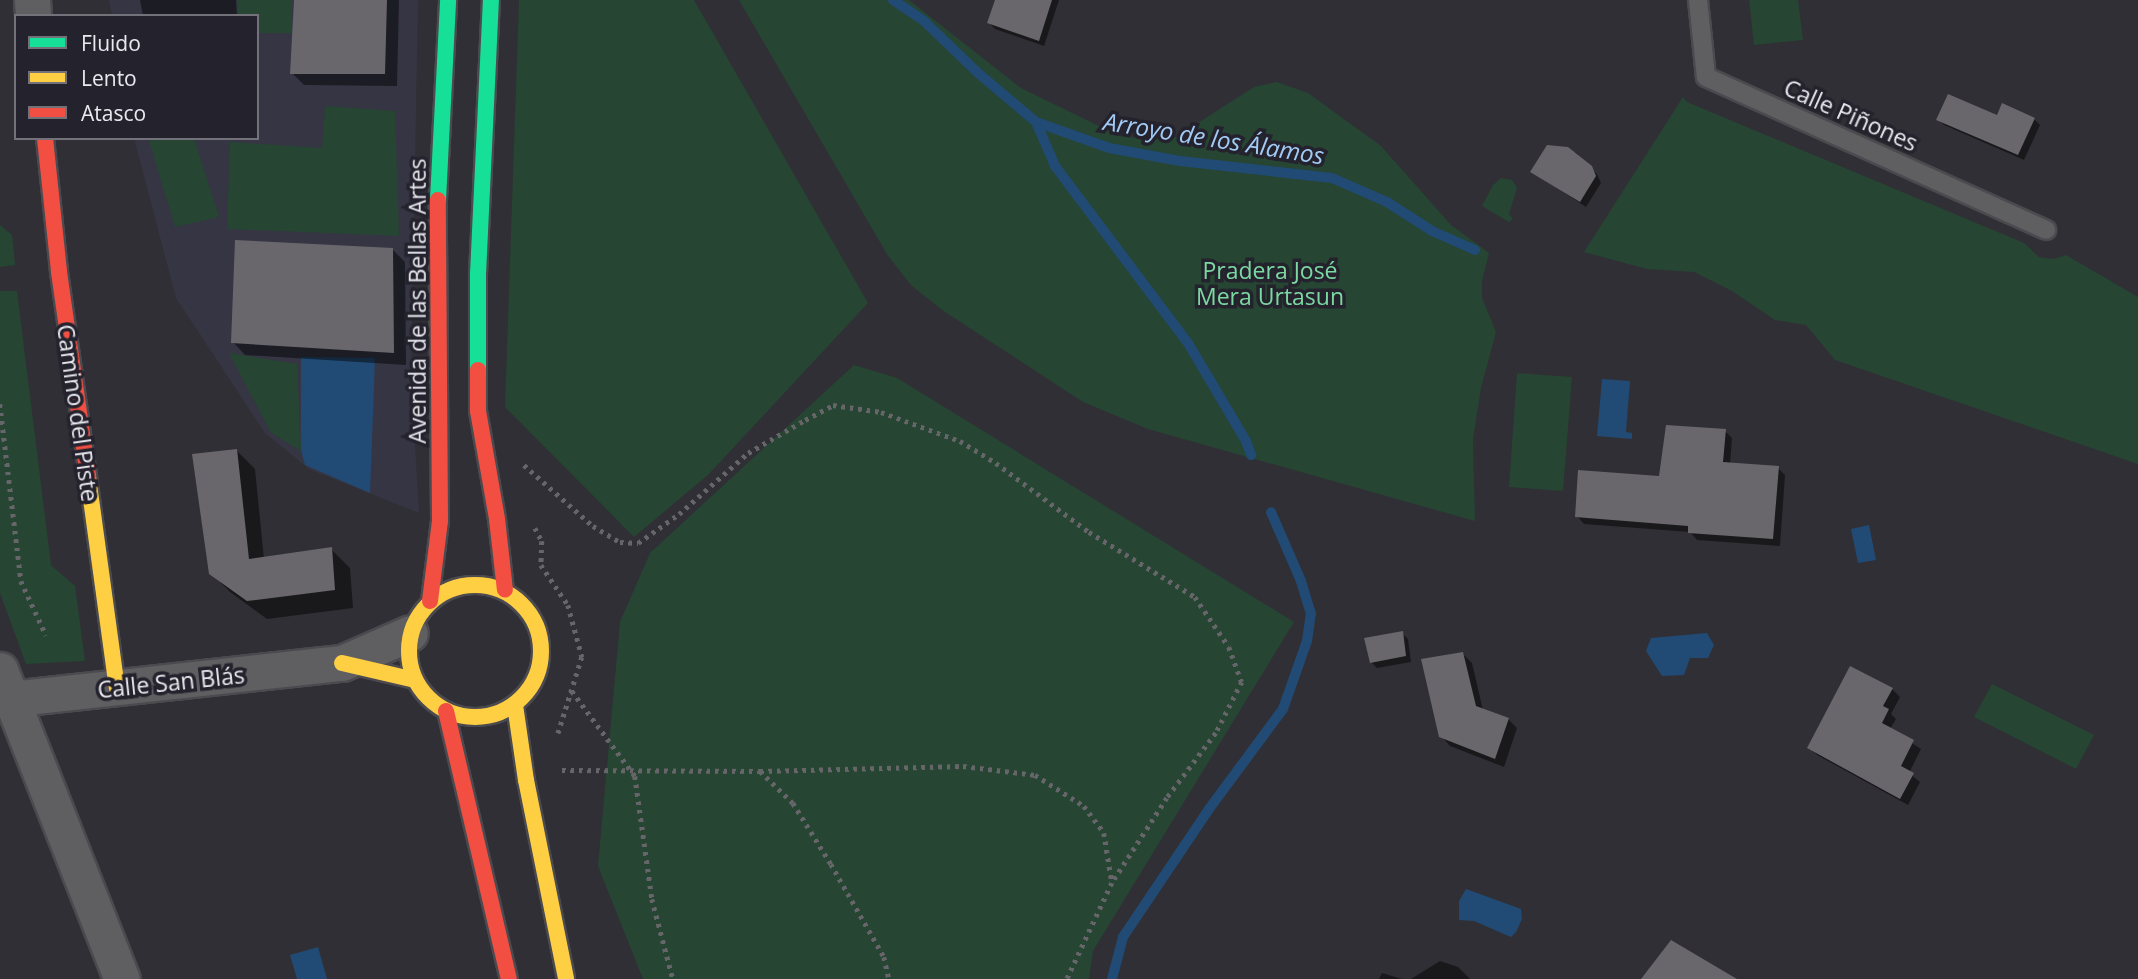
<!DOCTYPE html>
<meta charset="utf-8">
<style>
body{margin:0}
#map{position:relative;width:2138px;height:979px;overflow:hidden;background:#302f35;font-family:"Open Sans",sans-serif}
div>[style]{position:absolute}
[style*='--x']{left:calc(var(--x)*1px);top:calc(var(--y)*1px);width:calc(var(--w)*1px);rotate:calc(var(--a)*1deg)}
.built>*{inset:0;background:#363544}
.green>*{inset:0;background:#264533}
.water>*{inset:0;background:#214b75}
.shadow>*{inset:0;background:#0007}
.stream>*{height:10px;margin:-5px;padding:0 5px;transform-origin:5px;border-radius:5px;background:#214b75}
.building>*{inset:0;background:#69676b}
.path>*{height:4.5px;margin-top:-2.25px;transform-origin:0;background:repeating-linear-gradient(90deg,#666569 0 3.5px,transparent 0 8.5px)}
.roads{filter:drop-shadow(2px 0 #4b4a4f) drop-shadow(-2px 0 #4b4a4f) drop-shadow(0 2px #4b4a4f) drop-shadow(0 -2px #4b4a4f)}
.lane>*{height:18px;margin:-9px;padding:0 9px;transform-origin:9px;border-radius:9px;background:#5f5f62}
.street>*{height:35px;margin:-17.5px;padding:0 17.5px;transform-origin:17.5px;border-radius:17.5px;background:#5f5f62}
.fast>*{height:16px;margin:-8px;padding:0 8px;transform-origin:8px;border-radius:8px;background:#16e098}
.slow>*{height:16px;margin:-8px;padding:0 8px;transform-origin:8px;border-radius:8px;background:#ffcf43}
.slow>.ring{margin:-8px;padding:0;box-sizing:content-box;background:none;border:16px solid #ffcf43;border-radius:50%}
.jam>*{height:16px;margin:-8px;padding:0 8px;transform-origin:8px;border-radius:8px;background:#f24e42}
span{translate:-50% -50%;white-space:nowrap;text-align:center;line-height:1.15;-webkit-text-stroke:7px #24232d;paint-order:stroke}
.street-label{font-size:23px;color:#eae9f0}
.park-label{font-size:23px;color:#7bd8a1}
.water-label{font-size:24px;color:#a3caf4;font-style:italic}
.legend{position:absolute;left:14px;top:14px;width:245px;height:126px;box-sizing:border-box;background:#24232d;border:2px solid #73727b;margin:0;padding:9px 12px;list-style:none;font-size:21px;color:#eae9f0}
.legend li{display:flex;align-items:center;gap:14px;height:35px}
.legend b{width:35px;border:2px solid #73727b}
</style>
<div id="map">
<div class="built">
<div style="clip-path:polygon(109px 0,418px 0,411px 377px,419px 513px,309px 469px,265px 433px,176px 298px,134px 138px,257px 138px,257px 16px,112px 16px)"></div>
</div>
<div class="green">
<div style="clip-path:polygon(237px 0,292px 0,292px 33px,257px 33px,257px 16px,238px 16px)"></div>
<div style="clip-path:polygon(519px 0,694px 0,868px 303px,708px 475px,634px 537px,505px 407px)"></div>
<div style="clip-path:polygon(739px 0,909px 0,1021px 88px,1109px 131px,1143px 140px,1176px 137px,1254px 87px,1277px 82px,1308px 93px,1381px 146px,1451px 225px,1489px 253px,1482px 281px,1482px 298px,1496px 332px,1481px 388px,1473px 439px,1475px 521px,1148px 429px,1083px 402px,942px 310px,911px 285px,888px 256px)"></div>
<div style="clip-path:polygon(1749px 0,1798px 0,1803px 40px,1754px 45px)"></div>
<div style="clip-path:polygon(1683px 97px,1687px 102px,2024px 243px,2039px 257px,2054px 259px,2066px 255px,2138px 297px,2138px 464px,1835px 360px,1806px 325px,1775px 320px,1732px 291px,1694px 272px,1647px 269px,1584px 252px)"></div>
<div style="clip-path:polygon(325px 106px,395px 111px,399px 236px,227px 229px,230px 142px,322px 148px)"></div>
<div style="clip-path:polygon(170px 138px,194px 138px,219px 217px,175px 227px,149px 141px)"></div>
<div style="clip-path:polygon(1501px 178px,1512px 180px,1517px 188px,1509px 214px,1513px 219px,1509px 222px,1482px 206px,1493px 185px)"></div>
<div style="clip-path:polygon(0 225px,12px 235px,15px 265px,0 267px)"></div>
<div style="clip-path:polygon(0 291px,17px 291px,51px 565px,75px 586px,85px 661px,26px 664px,0 593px)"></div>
<div style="clip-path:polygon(229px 353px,297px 364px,301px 451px,271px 433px)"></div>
<div style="clip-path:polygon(854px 365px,897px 378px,1294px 622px,1093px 951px,1089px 979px,643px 979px,598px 866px,620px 622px,650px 553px)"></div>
<div style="clip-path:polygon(1517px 373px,1572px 377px,1563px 491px,1509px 487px)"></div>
<div style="clip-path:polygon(1992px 684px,2094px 735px,2076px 769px,1974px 717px)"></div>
</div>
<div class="water">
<div style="clip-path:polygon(301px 357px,375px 358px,370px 493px,305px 465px,301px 450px)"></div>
<div style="clip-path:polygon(1602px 379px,1630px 381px,1626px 432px,1632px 433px,1632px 439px,1597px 436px)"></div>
<div style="clip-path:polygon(1869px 525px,1876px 560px,1858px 563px,1851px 529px)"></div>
<div style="clip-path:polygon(1707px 633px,1714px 645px,1708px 658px,1690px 658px,1684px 675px,1662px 676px,1646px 651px,1651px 638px)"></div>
<div style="clip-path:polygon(1466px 889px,1521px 909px,1522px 919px,1516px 932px,1511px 937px,1474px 921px,1459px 920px,1459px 901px)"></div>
<div style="clip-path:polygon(318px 947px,327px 979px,297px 979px,290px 955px)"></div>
</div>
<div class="shadow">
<div style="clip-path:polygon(140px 0,236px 0,237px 16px,143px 16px)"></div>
<div style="clip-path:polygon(296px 0,399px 0,397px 86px,304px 85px,292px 73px)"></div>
<div style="clip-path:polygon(997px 0,1059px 0,1044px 46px,995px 29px,989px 23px)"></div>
<div style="clip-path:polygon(1998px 117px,2034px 119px,2040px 125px,2024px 160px,1944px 125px,1939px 120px)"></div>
<div style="clip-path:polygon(1548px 147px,1576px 153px,1597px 174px,1601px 183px,1586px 207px,1533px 172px)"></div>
<div style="clip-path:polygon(392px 249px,405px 262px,406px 365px,245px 355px,233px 342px)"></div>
<div style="clip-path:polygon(1725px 431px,1732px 438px,1730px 465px,1778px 468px,1785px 475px,1780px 546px,1697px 540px,1690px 532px,1584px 524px,1577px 516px,1661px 478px)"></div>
<div style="clip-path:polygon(236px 450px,255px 469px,264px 559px,331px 549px,350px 568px,353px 608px,267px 619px,230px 592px,211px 573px)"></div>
<div style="clip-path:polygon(1402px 633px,1408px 639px,1411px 662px,1377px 668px,1371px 662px)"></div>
<div style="clip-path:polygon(1463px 654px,1472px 663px,1483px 710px,1508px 719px,1517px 728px,1504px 767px,1450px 746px,1441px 736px)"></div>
<div style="clip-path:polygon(1892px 689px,1900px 697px,1891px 714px,1896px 719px,1890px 729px,1921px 749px,1909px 773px,1920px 782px,1908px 805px,1817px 755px,1809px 747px)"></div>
<div style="clip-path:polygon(1440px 961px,1458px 967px,1470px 979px,1411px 979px)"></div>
<div style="clip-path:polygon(1382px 973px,1402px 979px,1379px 979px)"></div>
</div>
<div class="stream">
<div style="--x:893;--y:0;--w:37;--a:34"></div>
<div style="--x:924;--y:21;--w:75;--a:43.9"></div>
<div style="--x:978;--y:73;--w:76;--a:40.2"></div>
<div style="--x:1036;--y:122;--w:77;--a:19.6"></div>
<div style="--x:1109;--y:148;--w:72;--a:10.4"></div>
<div style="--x:1180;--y:161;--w:153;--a:6.4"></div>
<div style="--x:1332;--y:178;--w:60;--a:23.6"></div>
<div style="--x:1387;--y:202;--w:54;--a:32.8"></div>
<div style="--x:1432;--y:231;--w:47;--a:23.8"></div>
<div style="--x:1036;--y:122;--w:48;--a:66.6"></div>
<div style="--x:1055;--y:166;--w:221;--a:53.1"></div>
<div style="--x:1188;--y:343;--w:114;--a:59.4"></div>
<div style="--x:1246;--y:441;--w:15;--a:70"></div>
<div style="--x:1112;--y:979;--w:43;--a:-75.3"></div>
<div style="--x:1123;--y:937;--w:154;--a:-56.1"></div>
<div style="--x:1209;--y:809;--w:124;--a:-53.5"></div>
<div style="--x:1283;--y:709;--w:72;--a:-70.6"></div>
<div style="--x:1307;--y:641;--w:27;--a:-82"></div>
<div style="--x:1311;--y:614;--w:34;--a:-107"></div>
<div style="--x:1301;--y:581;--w:75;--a:-113.5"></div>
</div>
<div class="building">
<div style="clip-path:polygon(294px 0,387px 0,385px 74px,290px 74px)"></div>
<div style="clip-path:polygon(995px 0,1052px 0,1039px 41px,987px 23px)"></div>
<div style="clip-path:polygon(1948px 94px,1997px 115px,2002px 103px,2035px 118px,2018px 155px,1936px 120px)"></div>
<div style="clip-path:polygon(1547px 145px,1568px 147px,1592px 166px,1596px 176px,1580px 202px,1530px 172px)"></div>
<div style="clip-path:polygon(235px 240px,393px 248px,394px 353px,231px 343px)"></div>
<div style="clip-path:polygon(1666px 425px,1726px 429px,1723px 462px,1779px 466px,1773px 539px,1688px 533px,1688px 526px,1575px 517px,1578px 470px,1659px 476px)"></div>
<div style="clip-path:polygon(237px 449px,249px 559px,332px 547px,335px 590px,247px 601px,209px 574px,192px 454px)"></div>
<div style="clip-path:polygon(1403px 631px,1406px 656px,1370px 663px,1364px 638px)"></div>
<div style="clip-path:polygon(1463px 652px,1476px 706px,1509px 718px,1495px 759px,1439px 737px,1421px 659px)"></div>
<div style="clip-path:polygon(1850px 666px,1893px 688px,1883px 706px,1889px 709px,1882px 723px,1914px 740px,1901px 766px,1914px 773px,1900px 799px,1807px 748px)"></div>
<div style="clip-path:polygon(1671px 940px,1737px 979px,1641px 979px)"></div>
</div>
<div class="path">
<div style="--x:0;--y:404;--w:178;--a:83.2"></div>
<div style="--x:21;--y:581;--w:60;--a:65.2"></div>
<div style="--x:524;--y:465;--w:92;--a:41.5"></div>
<div style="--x:593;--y:526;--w:31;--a:31"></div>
<div style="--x:620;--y:542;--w:18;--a:3"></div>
<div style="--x:638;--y:543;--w:50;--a:-35.3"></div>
<div style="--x:679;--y:514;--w:92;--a:-41.5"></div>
<div style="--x:748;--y:453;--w:66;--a:-30.1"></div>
<div style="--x:805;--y:420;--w:32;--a:-28"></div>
<div style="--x:833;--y:405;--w:49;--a:8.3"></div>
<div style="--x:881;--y:412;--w:84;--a:20.2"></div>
<div style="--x:960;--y:441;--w:42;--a:31.4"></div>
<div style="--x:996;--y:463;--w:116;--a:36.6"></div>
<div style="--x:1089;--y:532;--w:124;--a:31.5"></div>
<div style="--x:1195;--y:597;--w:60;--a:55.8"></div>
<div style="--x:1229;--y:647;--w:37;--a:70"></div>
<div style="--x:1242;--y:682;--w:57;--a:117"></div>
<div style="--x:1216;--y:733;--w:81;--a:127"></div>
<div style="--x:1167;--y:798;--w:101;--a:122.9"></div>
<div style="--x:535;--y:528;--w:15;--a:62"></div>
<div style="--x:542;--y:541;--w:24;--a:92"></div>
<div style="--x:541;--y:565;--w:48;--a:56"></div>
<div style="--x:568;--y:605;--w:54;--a:74.9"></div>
<div style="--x:582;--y:657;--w:81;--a:107.3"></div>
<div style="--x:572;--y:691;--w:106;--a:53.5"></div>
<div style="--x:635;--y:776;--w:124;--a:82.1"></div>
<div style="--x:652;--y:899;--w:83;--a:75.3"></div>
<div style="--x:562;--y:770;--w:198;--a:0.3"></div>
<div style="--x:760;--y:771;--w:203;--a:-1.4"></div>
<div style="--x:963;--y:766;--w:73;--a:7.1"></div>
<div style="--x:1035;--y:775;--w:58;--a:32.3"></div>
<div style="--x:1084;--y:806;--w:34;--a:53"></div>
<div style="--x:1104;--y:833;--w:51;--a:80.9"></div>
<div style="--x:1112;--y:883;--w:106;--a:115.1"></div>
<div style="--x:760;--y:771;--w:46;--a:44.1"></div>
<div style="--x:793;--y:803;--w:72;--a:58.1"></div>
<div style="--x:831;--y:864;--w:107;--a:60.3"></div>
<div style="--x:884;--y:957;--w:23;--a:77"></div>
</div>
<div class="roads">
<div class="lane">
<div style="--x:1698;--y:0;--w:77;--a:84.1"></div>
<div style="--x:1706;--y:77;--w:373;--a:24.2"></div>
</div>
<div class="street">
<div style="--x:32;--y:0;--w:16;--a:86"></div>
<div style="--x:0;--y:670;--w:332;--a:68.5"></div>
<div style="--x:0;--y:700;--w:344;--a:-6.2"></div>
<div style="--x:342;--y:663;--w:74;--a:-23.8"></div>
</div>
<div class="fast">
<div style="--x:438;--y:200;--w:200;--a:-87.1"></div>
<div style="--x:478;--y:370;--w:96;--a:-90"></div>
<div style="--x:478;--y:274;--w:274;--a:-87.3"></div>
</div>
<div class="slow">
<div style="--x:88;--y:477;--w:213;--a:82.2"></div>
<div class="ring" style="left:409px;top:585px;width:116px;height:116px"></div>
<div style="--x:342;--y:663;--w:75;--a:13.1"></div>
<div style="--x:515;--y:705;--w:76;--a:81.7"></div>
<div style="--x:526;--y:780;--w:203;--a:78.6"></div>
</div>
<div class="jam">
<div style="--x:45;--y:138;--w:135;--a:84"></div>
<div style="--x:59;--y:272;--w:207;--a:81.9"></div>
<div style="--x:478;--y:370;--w:41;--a:90"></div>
<div style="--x:478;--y:411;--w:110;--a:80"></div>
<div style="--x:497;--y:519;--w:71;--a:83.6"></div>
<div style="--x:430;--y:601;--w:81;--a:-82.9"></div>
<div style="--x:440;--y:521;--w:321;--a:-90.4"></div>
<div style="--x:446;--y:711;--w:275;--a:76.8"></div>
</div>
</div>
<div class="street-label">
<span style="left:1851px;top:115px;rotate:24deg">Calle Piñones</span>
<span style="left:417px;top:301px;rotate:-90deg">Avenida de las Bellas Artes</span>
<span style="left:78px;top:413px;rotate:82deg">Camino del Piste</span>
<span style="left:171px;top:682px;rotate:-6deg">Calle San Blás</span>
</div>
<div class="park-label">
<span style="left:1270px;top:283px">Pradera José<br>Mera Urtasun</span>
</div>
<div class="water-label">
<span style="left:1214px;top:138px;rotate:9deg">Arroyo de los Álamos</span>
</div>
<ul class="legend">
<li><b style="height:9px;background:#16e098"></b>Fluido</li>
<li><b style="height:9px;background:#ffcf43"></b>Lento</li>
<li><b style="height:9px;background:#f24e42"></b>Atasco</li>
</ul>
</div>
